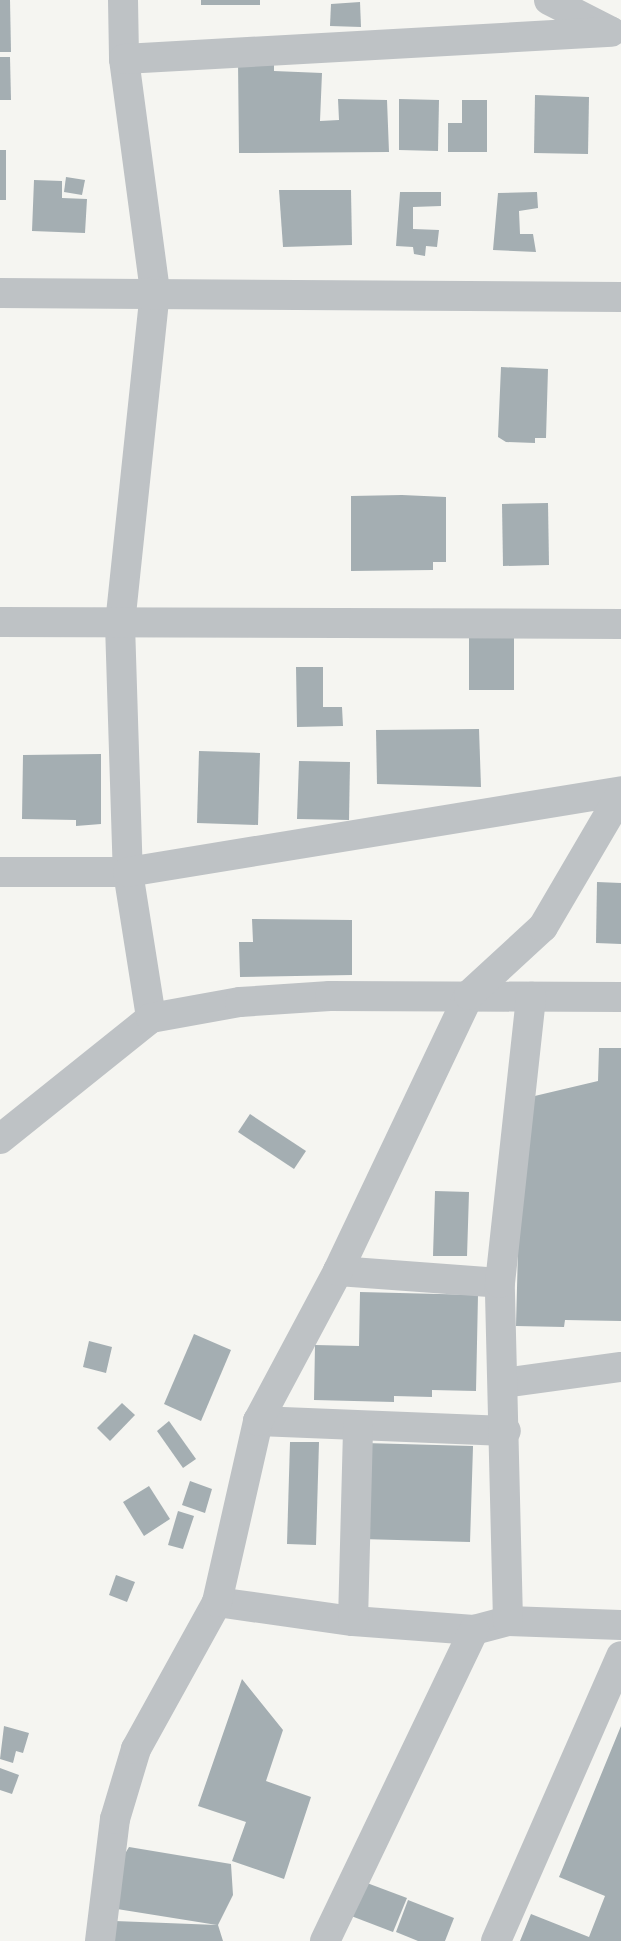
<!DOCTYPE html>
<style>
body{margin:0}
#map{position:relative;width:621px;height:1941px;overflow:hidden;background:#f5f5f1;font-family:"Public Sans",sans-serif}
div>[style]{position:absolute}
[style*='--x']{left:calc(var(--x)*1px);top:calc(var(--y)*1px);width:calc(var(--w)*1px);rotate:calc(var(--a)*1deg)}
.building>*{inset:0;background:#a4aeb2}
.minor>*{height:30px;margin:-15px;padding:0 15px;transform-origin:15px;border-radius:15px;background:#bec2c5}
span{translate:-50% -50%;white-space:nowrap;text-align:center;line-height:1.15;-webkit-text-stroke:6px #fff;paint-order:stroke}
</style>
<div id="map">
<div class="building">
<div style="clip-path:polygon(0 0,10px 0,11px 52px,0 52px)"></div>
<div style="clip-path:polygon(201px 0,260px 0,260px 5px,201px 5px)"></div>
<div style="clip-path:polygon(360px 2px,361px 27px,330px 26px,331px 4px)"></div>
<div style="clip-path:polygon(0 57px,10px 57px,11px 100px,0 100px)"></div>
<div style="clip-path:polygon(238px 62px,274px 62px,274px 71px,322px 73px,320px 121px,339px 120px,338px 99px,387px 100px,389px 152px,239px 153px)"></div>
<div style="clip-path:polygon(535px 95px,589px 97px,588px 154px,534px 153px)"></div>
<div style="clip-path:polygon(399px 99px,439px 100px,438px 151px,399px 150px)"></div>
<div style="clip-path:polygon(462px 100px,487px 100px,487px 152px,448px 152px,448px 123px,462px 123px)"></div>
<div style="clip-path:polygon(0 150px,6px 150px,6px 200px,0 200px)"></div>
<div style="clip-path:polygon(66px 177px,85px 180px,82px 195px,64px 192px)"></div>
<div style="clip-path:polygon(34px 180px,62px 181px,62px 198px,87px 199px,85px 233px,32px 231px)"></div>
<div style="clip-path:polygon(279px 190px,351px 190px,352px 245px,283px 247px)"></div>
<div style="clip-path:polygon(400px 192px,441px 192px,441px 206px,413px 207px,413px 229px,439px 230px,437px 247px,426px 246px,425px 256px,414px 254px,413px 247px,396px 246px)"></div>
<div style="clip-path:polygon(537px 192px,538px 208px,519px 211px,520px 234px,533px 234px,536px 252px,493px 250px,498px 193px)"></div>
<div style="clip-path:polygon(501px 367px,548px 369px,546px 438px,535px 438px,535px 443px,506px 442px,498px 437px)"></div>
<div style="clip-path:polygon(402px 495px,446px 497px,446px 562px,433px 562px,433px 570px,351px 571px,351px 496px)"></div>
<div style="clip-path:polygon(548px 503px,549px 565px,503px 566px,502px 504px)"></div>
<div style="clip-path:polygon(514px 635px,514px 690px,469px 690px,469px 636px)"></div>
<div style="clip-path:polygon(296px 667px,323px 667px,323px 707px,342px 707px,343px 726px,297px 727px)"></div>
<div style="clip-path:polygon(479px 729px,481px 787px,377px 784px,376px 730px)"></div>
<div style="clip-path:polygon(199px 751px,260px 753px,258px 825px,197px 823px)"></div>
<div style="clip-path:polygon(101px 754px,101px 824px,76px 826px,76px 820px,22px 819px,23px 755px)"></div>
<div style="clip-path:polygon(299px 761px,350px 762px,349px 820px,297px 819px)"></div>
<div style="clip-path:polygon(597px 882px,621px 883px,621px 944px,596px 943px)"></div>
<div style="clip-path:polygon(252px 919px,352px 920px,352px 975px,240px 977px,239px 942px,253px 942px)"></div>
<div style="clip-path:polygon(599px 1048px,621px 1048px,621px 1321px,565px 1320px,564px 1327px,516px 1326px,522px 1099px,598px 1081px)"></div>
<div style="clip-path:polygon(250px 1114px,306px 1151px,294px 1169px,238px 1132px)"></div>
<div style="clip-path:polygon(435px 1191px,469px 1192px,467px 1256px,433px 1256px)"></div>
<div style="clip-path:polygon(360px 1292px,478px 1295px,476px 1391px,432px 1390px,432px 1397px,394px 1396px,394px 1402px,314px 1400px,315px 1345px,359px 1346px)"></div>
<div style="clip-path:polygon(194px 1334px,231px 1350px,201px 1421px,164px 1404px)"></div>
<div style="clip-path:polygon(89px 1341px,112px 1347px,106px 1373px,83px 1367px)"></div>
<div style="clip-path:polygon(122px 1403px,135px 1415px,110px 1441px,97px 1428px)"></div>
<div style="clip-path:polygon(169px 1421px,196px 1459px,183px 1468px,157px 1431px)"></div>
<div style="clip-path:polygon(290px 1442px,319px 1442px,316px 1545px,287px 1544px)"></div>
<div style="clip-path:polygon(364px 1443px,473px 1446px,470px 1542px,361px 1539px)"></div>
<div style="clip-path:polygon(190px 1481px,212px 1489px,205px 1513px,182px 1505px)"></div>
<div style="clip-path:polygon(149px 1486px,170px 1519px,144px 1536px,123px 1502px)"></div>
<div style="clip-path:polygon(178px 1511px,194px 1516px,183px 1549px,168px 1545px)"></div>
<div style="clip-path:polygon(116px 1575px,135px 1582px,127px 1602px,109px 1595px)"></div>
<div style="clip-path:polygon(242px 1679px,283px 1730px,266px 1781px,311px 1797px,284px 1879px,232px 1861px,246px 1822px,198px 1806px)"></div>
<div style="clip-path:polygon(4px 1726px,29px 1733px,23px 1753px,16px 1751px,13px 1763px,0 1759px)"></div>
<div style="clip-path:polygon(621px 1726px,621px 1941px,520px 1941px,531px 1914px,589px 1937px,605px 1896px,559px 1877px)"></div>
<div style="clip-path:polygon(0 1768px,19px 1775px,12px 1794px,0 1790px)"></div>
<div style="clip-path:polygon(129px 1847px,231px 1864px,233px 1895px,218px 1925px,223px 1941px,109px 1941px,115px 1921px,217px 1925px,117px 1909px,123px 1857px)"></div>
<div style="clip-path:polygon(359px 1880px,407px 1898px,393px 1932px,346px 1914px)"></div>
<div style="clip-path:polygon(408px 1900px,454px 1918px,445px 1941px,418px 1941px,396px 1932px)"></div>
</div>
<div class="minor">
<div style="--x:123;--y:0;--w:59;--a:89"></div>
<div style="--x:124;--y:59;--w:234;--a:82.4"></div>
<div style="--x:155;--y:291;--w:335;--a:96"></div>
<div style="--x:120;--y:624;--w:248;--a:88.2"></div>
<div style="--x:128;--y:872;--w:148;--a:81"></div>
<div style="--x:549;--y:0;--w:68;--a:26.9"></div>
<div style="--x:124;--y:59;--w:488;--a:-3.2"></div>
<div style="--x:0;--y:293;--w:621;--a:0.37"></div>
<div style="--x:0;--y:622;--w:621;--a:0.18"></div>
<div style="--x:0;--y:872;--w:128;--a:0"></div>
<div style="--x:128;--y:872;--w:500;--a:-9.3"></div>
<div style="--x:0;--y:1139;--w:193;--a:-38.7"></div>
<div style="--x:151;--y:1018;--w:90;--a:-10.2"></div>
<div style="--x:240;--y:1002;--w:90;--a:-3.8"></div>
<div style="--x:330;--y:996;--w:291;--a:0.2"></div>
<div style="--x:338;--y:1271;--w:162;--a:4.2"></div>
<div style="--x:504;--y:1383;--w:118;--a:-7.8"></div>
<div style="--x:258;--y:1421;--w:248;--a:2.3"></div>
<div style="--x:217;--y:1602;--w:137;--a:8"></div>
<div style="--x:353;--y:1621;--w:121;--a:4.3"></div>
<div style="--x:474;--y:1630;--w:35;--a:-15"></div>
<div style="--x:508;--y:1621;--w:113;--a:2"></div>
<div style="--x:353;--y:1621;--w:193;--a:-88.5"></div>
<div style="--x:508;--y:1621;--w:338;--a:-91.4"></div>
<div style="--x:500;--y:1283;--w:288;--a:-83.8"></div>
<div style="--x:100;--y:1941;--w:123;--a:-83"></div>
<div style="--x:115;--y:1819;--w:73;--a:-73.3"></div>
<div style="--x:136;--y:1749;--w:168;--a:-61.1"></div>
<div style="--x:217;--y:1602;--w:186;--a:-77.2"></div>
<div style="--x:258;--y:1421;--w:170;--a:-61.9"></div>
<div style="--x:338;--y:1271;--w:306;--a:-64.6"></div>
<div style="--x:469;--y:995;--w:100;--a:-42.6"></div>
<div style="--x:543;--y:927;--w:154;--a:-59.6"></div>
<div style="--x:325;--y:1941;--w:345;--a:-64.4"></div>
<div style="--x:496;--y:1941;--w:311;--a:-66.3"></div>
</div>
</div>
